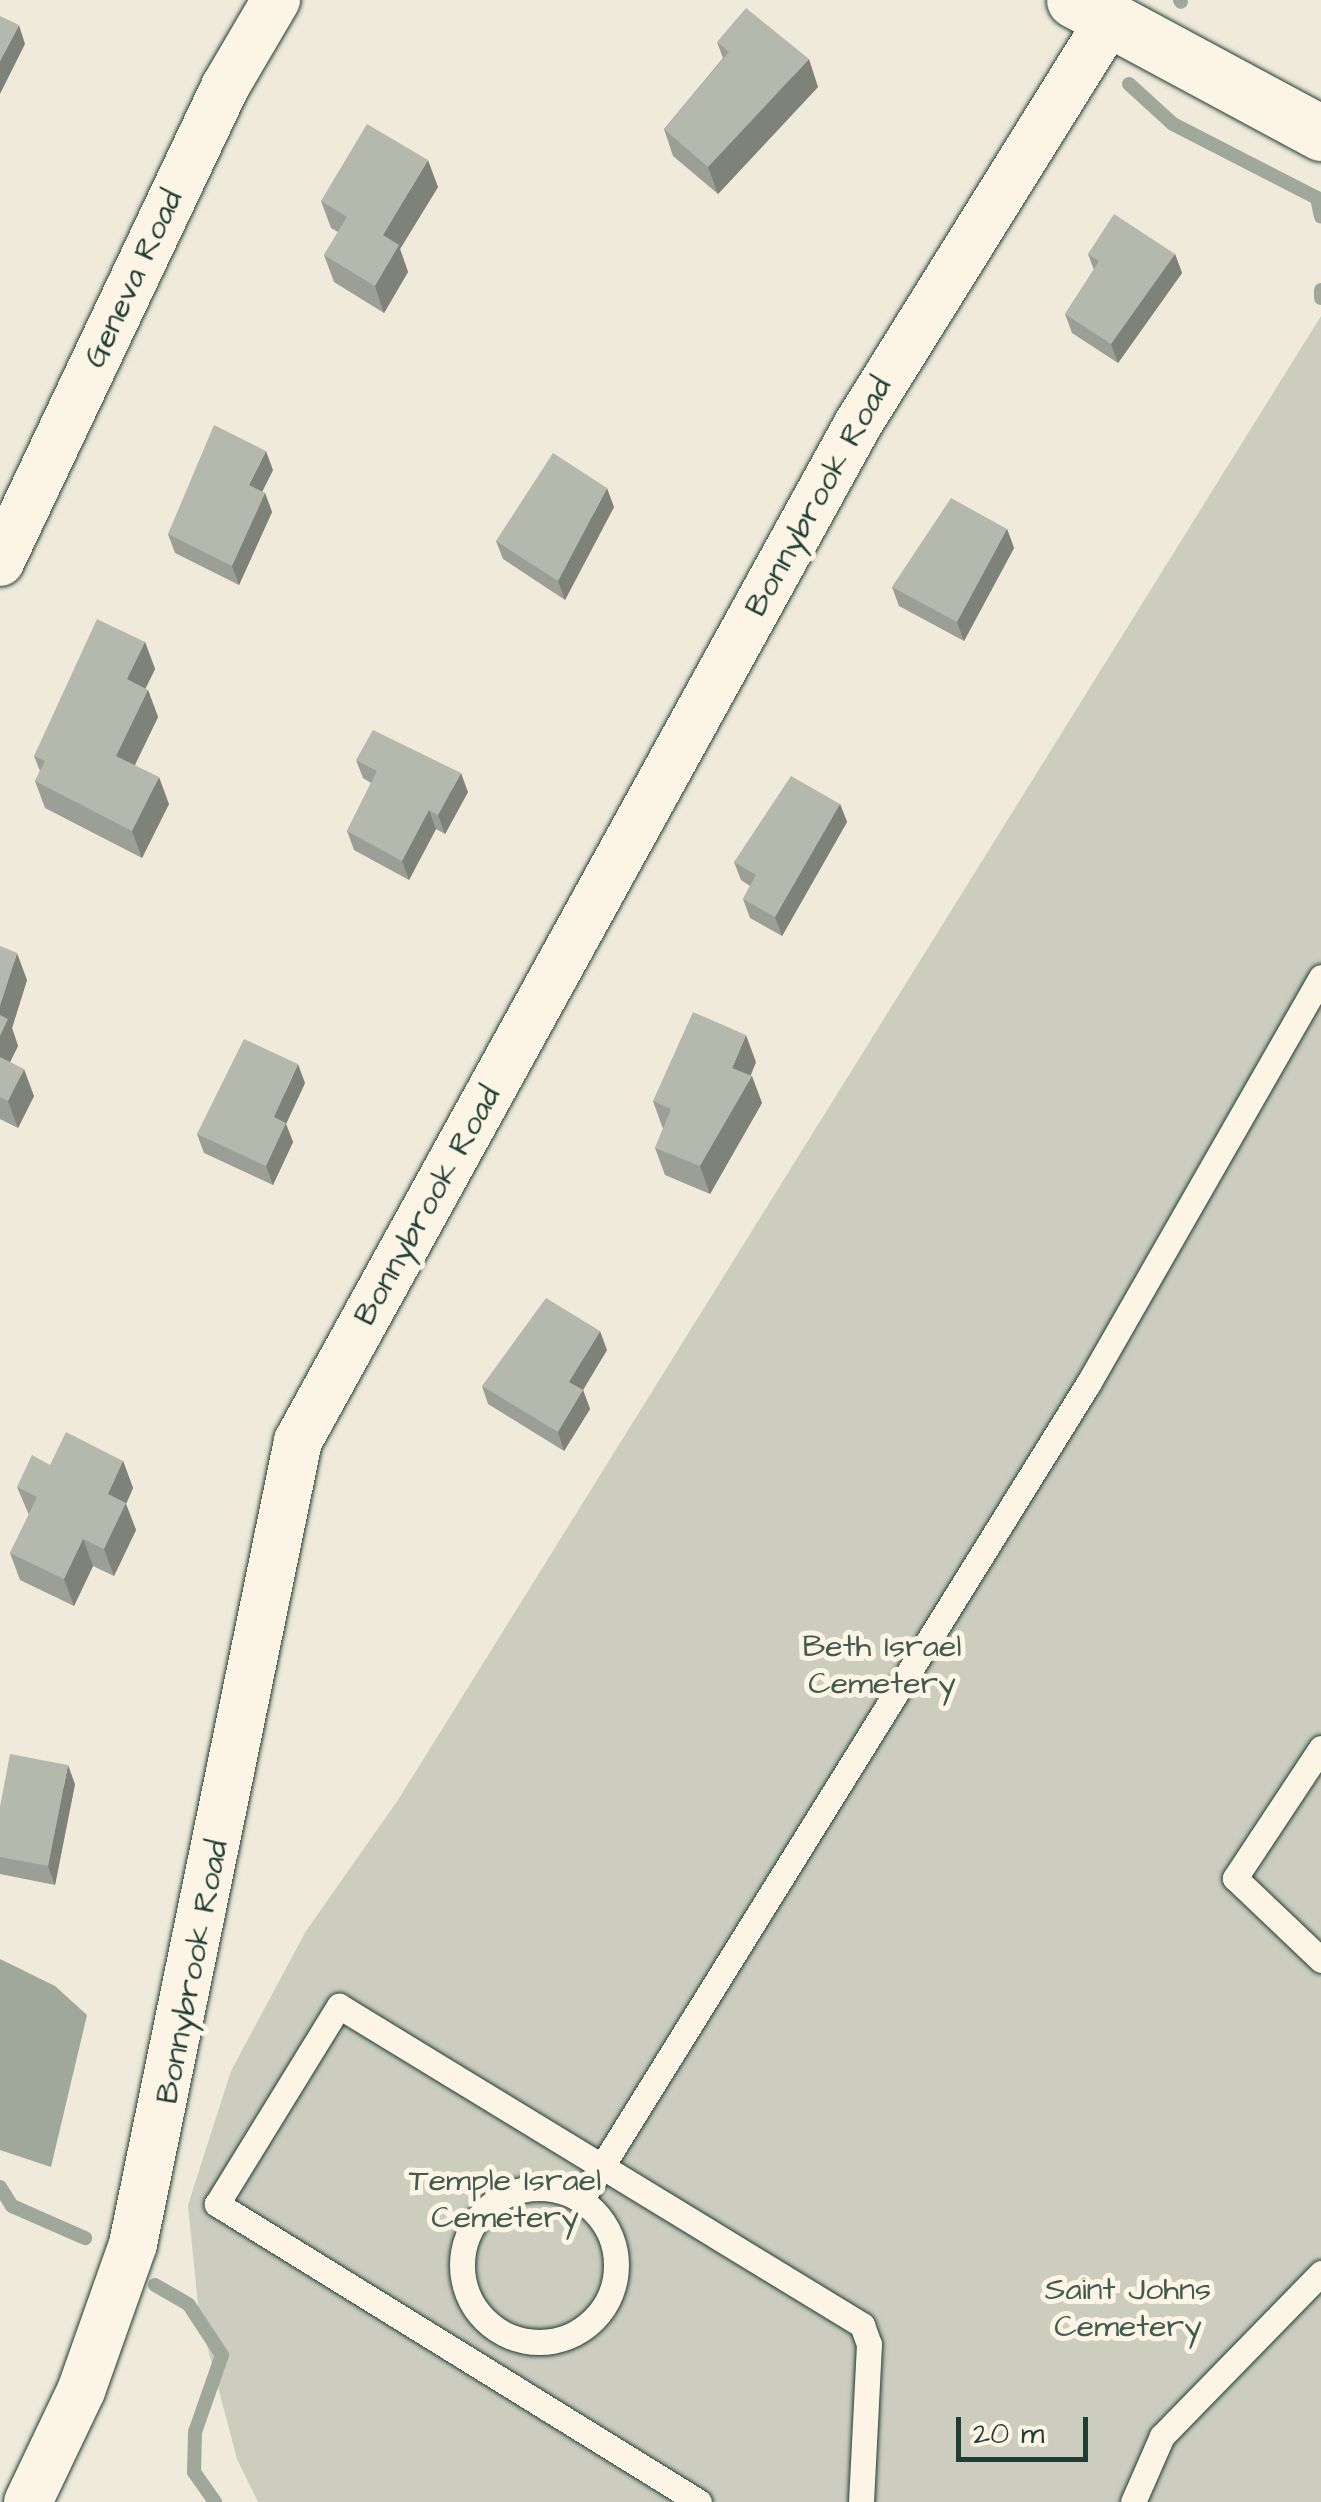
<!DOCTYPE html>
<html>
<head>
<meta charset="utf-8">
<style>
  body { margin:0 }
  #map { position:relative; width:1321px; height:2502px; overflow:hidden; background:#efeada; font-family:"Architects Daughter",sans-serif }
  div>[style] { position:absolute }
  .green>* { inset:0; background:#cccdbf }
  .water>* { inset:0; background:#9fa89a }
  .stream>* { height:14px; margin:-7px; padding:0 7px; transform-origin:7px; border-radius:7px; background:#9fa89a }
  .roads { filter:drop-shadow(0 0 2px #1f3d34) drop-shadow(0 0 2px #1f3d34) }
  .lane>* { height:25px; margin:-12.5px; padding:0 12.5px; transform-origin:12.5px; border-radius:12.5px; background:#fcf5e5 }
  .lane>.ring { margin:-12.5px; padding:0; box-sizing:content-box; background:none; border:25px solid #fcf5e5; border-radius:50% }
  .street>* { height:48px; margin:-24px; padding:0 24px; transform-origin:24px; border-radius:24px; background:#fcf5e5 }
  .secondary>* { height:55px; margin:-27.5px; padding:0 27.5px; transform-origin:27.5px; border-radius:27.5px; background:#fcf5e5 }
  .wall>* { inset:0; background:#9c9f95 }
  .shaded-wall>* { inset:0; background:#7f8279 }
  .building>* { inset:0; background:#b5b9ad }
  span { translate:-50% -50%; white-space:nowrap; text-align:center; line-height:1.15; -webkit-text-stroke:10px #fcf5e5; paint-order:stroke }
  .street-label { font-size:32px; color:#1f3d34 }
  .park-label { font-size:32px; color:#425a50 }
  .scale { position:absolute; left:956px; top:2417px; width:132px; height:45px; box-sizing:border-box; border:5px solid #1f3d34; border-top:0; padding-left:12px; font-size:30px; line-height:35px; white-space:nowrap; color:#1f3d34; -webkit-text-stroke:8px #fcf5e5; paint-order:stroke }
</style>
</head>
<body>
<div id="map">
  <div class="green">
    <i style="clip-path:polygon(1321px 316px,1321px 2502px,258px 2502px,237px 2459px,199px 2315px,188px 2205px,231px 2071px,306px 1931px,398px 1800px)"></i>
  </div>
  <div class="water">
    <i style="clip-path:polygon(0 1959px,55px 1986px,87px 2015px,51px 2167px,0 2150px)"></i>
  </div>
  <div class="stream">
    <i style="left:1180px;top:0;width:2px;rotate:63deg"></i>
    <i style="left:1129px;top:84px;width:59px;rotate:42.3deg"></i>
    <i style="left:1173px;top:124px;width:162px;rotate:27.2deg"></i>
    <i style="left:1317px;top:198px;width:19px;rotate:78deg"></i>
    <i style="left:1321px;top:290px;width:8px;rotate:90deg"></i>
    <i style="left:0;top:2187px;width:22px;rotate:58deg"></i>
    <i style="left:12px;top:2206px;width:80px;rotate:23.7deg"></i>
    <i style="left:155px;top:2285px;width:39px;rotate:30deg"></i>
    <i style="left:189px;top:2305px;width:60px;rotate:56.6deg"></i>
    <i style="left:222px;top:2355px;width:82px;rotate:109.3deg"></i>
    <i style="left:195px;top:2432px;width:40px;rotate:91.4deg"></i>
    <i style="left:194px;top:2472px;width:37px;rotate:55deg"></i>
  </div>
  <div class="roads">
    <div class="lane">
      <i style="left:1321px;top:1748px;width:156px;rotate:123.5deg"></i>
      <i style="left:1235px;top:1878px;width:119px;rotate:43.6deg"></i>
      <i class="ring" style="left:462px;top:2188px;width:129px;height:129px"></i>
      <i style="left:581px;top:2200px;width:961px;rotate:-58.15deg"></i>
      <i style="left:1088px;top:1384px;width:469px;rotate:-60.2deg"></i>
      <i style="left:699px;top:2502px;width:567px;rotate:-148.27deg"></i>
      <i style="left:217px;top:2204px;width:233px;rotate:-58.4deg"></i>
      <i style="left:339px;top:2006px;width:613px;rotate:31.38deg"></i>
      <i style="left:862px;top:2325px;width:20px;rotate:70deg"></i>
      <i style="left:869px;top:2344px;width:158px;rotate:92.9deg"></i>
      <i style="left:1133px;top:2502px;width:72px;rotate:-66.3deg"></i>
      <i style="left:1162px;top:2436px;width:228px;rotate:-45.7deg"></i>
    </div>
    <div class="street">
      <i style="left:0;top:562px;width:526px;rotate:-64.65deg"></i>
      <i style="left:225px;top:87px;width:101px;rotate:-59.6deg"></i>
      <i style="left:28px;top:2502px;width:123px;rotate:-64.5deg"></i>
      <i style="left:81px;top:2391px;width:156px;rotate:-70.5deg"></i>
      <i style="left:133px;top:2244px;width:820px;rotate:-78.39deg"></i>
      <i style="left:298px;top:1441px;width:1161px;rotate:-61.16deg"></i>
      <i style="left:858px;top:424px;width:475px;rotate:-58.1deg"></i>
    </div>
    <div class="secondary">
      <i style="left:1074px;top:0;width:281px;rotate:28.3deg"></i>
    </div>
  </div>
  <div class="wall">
    <i style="clip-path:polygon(717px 42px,818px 87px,718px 194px,673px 156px,664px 129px,723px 58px)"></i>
    <i style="clip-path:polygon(438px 187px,400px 249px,408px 272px,384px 313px,334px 282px,324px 255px,338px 232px,331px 228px,321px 201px)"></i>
    <i style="clip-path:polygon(1088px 254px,1175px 254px,1182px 273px,1118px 363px,1072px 333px,1065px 314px,1094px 270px)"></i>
    <i style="clip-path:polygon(273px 470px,262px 492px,265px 493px,272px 512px,239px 585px,175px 553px,168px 534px)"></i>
    <i style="clip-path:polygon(614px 507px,565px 600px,503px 559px,496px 541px)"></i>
    <i style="clip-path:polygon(1007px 529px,1014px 548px,964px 641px,899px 606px,892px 587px)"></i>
    <i style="clip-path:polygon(145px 642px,155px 669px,145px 689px,148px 690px,158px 717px,135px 765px,169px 804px,142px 858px,45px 808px,35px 781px,40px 771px,34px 756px)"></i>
    <i style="clip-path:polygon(356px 760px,468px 792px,445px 834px,436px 829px,409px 880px,354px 850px,347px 831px,371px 783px,363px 778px)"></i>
    <i style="clip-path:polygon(840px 804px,847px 822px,782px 936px,750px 918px,743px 899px,750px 886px,741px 880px,734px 862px)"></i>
    <i style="clip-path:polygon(0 946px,27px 980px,12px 1028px,18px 1046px,10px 1062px,34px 1096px,18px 1128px,0 1119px)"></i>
    <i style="clip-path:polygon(756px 1062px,751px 1075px,762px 1103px,710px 1194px,665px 1175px,655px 1148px,663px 1129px,653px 1101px)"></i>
    <i style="clip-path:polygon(305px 1083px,286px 1124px,293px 1142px,273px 1185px,204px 1153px,197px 1134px)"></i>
    <i style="clip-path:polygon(607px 1350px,583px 1390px,590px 1409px,564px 1451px,488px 1404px,482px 1386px)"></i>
    <i style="clip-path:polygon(123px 1461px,133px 1488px,126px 1504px,136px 1530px,114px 1576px,93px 1566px,74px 1606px,20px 1580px,10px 1553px,29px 1515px,17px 1487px,50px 1465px)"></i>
    <i style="clip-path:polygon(75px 1784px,55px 1885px,0 1874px,0 1807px)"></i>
  </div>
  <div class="shaded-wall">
    <i style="clip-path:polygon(19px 25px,25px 44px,0 94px,0 61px)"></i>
    <i style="clip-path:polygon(809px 59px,818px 87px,718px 194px,708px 167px)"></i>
    <i style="clip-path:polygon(428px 160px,438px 187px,400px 249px,408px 272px,384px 313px,375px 286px,383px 235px)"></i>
    <i style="clip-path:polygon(1175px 254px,1182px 273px,1118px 363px,1111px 344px)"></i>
    <i style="clip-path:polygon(266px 451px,273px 470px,256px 504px,249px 485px)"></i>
    <i style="clip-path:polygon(607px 488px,614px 507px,565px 600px,558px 581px)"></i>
    <i style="clip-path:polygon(265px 493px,272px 512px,239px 585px,232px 566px)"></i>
    <i style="clip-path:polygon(1007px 529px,1014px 548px,964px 641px,957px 622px)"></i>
    <i style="clip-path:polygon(145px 642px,155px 669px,137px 706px,127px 679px)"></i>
    <i style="clip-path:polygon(148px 690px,158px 717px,126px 783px,116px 756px)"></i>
    <i style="clip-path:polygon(461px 773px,468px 792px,445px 834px,438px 815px)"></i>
    <i style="clip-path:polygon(159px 777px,169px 804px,142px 858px,132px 831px)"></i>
    <i style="clip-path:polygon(840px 804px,847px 822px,782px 936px,775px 917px)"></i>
    <i style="clip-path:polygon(429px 810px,436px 829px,409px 880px,402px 861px)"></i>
    <i style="clip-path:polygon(17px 953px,27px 980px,12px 1028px,18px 1046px,1px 1080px,0 1076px,0 1006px)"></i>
    <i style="clip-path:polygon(746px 1035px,756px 1062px,746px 1086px,752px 1076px,762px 1103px,710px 1194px,700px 1166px,732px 1068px)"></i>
    <i style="clip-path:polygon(298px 1064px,305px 1083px,286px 1124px,293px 1142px,273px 1185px,266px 1166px,274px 1117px)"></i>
    <i style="clip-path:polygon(24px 1069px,34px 1096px,18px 1128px,8px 1101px)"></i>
    <i style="clip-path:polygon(600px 1331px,607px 1350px,583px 1390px,590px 1409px,564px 1451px,558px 1432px,569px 1382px)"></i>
    <i style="clip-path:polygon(123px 1461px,133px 1488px,126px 1504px,136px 1530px,114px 1576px,104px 1549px,108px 1494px)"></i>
    <i style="clip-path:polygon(83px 1539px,93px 1566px,74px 1606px,64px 1579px)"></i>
    <i style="clip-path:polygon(68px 1765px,75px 1784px,55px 1885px,48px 1866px)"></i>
  </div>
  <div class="building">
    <i style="clip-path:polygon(746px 8px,809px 59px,708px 167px,664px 129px,729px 52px,717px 42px)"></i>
    <i style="clip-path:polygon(0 16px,19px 25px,0 61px)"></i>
    <i style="clip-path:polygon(367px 124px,428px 160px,383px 235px,399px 245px,375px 286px,324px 255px,347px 217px,321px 201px)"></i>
    <i style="clip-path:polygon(1114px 214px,1175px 254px,1111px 344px,1065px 314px,1099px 261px,1088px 254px)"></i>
    <i style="clip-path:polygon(214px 425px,266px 451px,249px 485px,265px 493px,232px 566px,168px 534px)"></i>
    <i style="clip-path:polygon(553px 453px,607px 488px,558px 581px,496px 541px)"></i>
    <i style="clip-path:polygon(951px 498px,1007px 529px,957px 622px,892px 587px)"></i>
    <i style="clip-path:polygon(97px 619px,145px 642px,127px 679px,148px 690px,116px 756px,159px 777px,132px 831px,35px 781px,45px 761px,34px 756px)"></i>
    <i style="clip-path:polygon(373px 730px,461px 773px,438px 815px,429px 810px,402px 861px,347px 831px,377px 771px,356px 760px)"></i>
    <i style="clip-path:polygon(791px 776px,840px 804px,775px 917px,743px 899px,756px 875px,734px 862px)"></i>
    <i style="clip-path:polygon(0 946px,17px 953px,0 1006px)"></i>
    <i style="clip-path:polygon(693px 1012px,746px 1035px,732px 1068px,752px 1076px,700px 1166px,655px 1148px,671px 1109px,653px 1101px)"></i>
    <i style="clip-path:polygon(0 1015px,8px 1019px,0 1036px)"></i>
    <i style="clip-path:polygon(244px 1039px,298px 1064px,274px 1117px,286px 1123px,266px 1166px,197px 1134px)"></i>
    <i style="clip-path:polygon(0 1057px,24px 1069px,8px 1101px,0 1097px)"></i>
    <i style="clip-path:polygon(546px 1298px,600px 1331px,569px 1382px,583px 1390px,558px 1432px,482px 1386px)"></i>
    <i style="clip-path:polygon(66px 1432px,123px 1461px,108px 1494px,126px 1503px,104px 1549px,83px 1539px,64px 1579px,10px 1553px,37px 1497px,17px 1487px,32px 1455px,50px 1465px)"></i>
    <i style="clip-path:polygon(10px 1754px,68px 1765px,48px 1866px,0 1857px,0 1807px)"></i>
  </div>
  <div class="street-label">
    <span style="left:134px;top:279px;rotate:-65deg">Geneva Road</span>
    <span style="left:819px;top:497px;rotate:-61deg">Bonnybrook Road</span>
    <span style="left:428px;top:1206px;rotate:-61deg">Bonnybrook Road</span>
    <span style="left:193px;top:1972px;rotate:-79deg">Bonnybrook Road</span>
  </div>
  <div class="park-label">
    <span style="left:882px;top:1666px">Beth Israel<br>Cemetery</span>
    <span style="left:505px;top:2200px">Temple Israel<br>Cemetery</span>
    <span style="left:1128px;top:2309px">Saint Johns<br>Cemetery</span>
  </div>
  <div class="scale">20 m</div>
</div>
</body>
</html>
